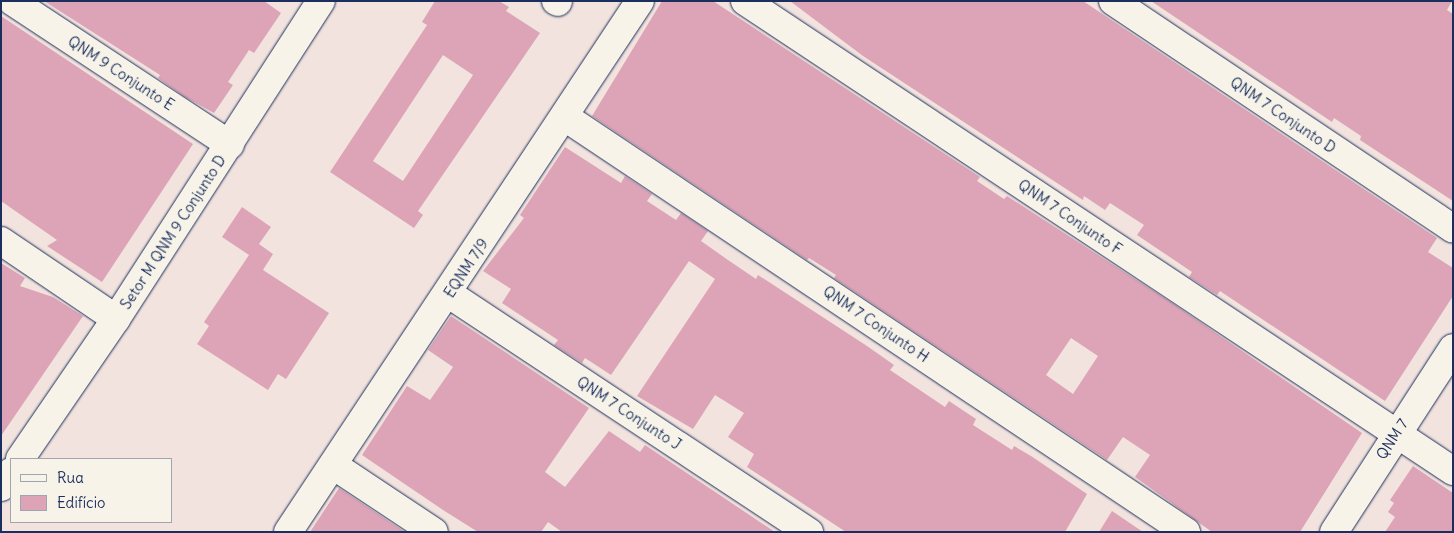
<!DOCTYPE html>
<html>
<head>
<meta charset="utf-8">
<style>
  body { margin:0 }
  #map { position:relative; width:1454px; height:533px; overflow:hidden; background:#f2e3de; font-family:Delius,sans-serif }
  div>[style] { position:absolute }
  .building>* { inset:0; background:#dca4b6 }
  .roads { filter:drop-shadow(0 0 1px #1b2f5e) drop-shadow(0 0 1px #1b2f5e) }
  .minor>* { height:28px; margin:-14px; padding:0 14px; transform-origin:14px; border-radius:14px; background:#f7f3e8 }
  span { translate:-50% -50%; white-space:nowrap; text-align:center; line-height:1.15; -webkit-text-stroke:5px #f7f3e8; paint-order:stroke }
  .street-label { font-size:15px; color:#1b2f5e }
  .frame { position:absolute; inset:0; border:2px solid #1b2f5e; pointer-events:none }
  .legend { position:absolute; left:10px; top:458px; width:162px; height:65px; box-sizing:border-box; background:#f7f3e8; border:1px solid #9fa5b1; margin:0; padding:6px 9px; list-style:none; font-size:15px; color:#1b2f5e }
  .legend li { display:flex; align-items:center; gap:10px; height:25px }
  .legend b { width:25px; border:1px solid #9fa5b1 }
</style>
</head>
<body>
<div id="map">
  <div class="building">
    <i style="clip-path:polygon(44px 1px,264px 1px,281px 13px,254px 53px,249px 50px,228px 82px,233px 85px,214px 113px,185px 97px,158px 78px,160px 75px)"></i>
    <i style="clip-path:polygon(evenodd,435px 1px,499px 1px,509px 7px,506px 11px,540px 33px,418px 211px,423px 215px,414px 228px,330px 172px,427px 25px,422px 22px,435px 1px,443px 55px,473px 75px,403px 181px,373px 161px,443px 55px)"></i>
    <i style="clip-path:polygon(evenodd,662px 1px,713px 1px,980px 177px,977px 181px,1004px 199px,1007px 196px,1172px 303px,1362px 433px,1300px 532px,1212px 532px,1135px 477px,1150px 455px,1123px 437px,1107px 460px,834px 278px,836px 275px,809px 258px,807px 260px,592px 116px,662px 1px,1071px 338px,1098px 356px,1073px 394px,1046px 375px,1071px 338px)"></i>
    <i style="clip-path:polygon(790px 1px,1083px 1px,1437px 238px,1428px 252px,1453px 268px,1453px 296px,1385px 401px,1220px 291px,1217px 295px,1189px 277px,1192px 272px,1137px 235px,1144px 225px,1110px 203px,1105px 210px,1084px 196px,1083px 200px,863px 56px)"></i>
    <i style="clip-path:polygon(1151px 1px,1452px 1px,1447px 10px,1453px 14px,1453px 201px,1360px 140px,1361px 136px,1334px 118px,1332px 122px)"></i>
    <i style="clip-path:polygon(1px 16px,193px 144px,102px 282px,47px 246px,57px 240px,1px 201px)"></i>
    <i style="clip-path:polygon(565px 147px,621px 183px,625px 176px,652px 194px,647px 201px,676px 220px,681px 213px,708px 231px,701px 241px,728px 260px,756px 279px,758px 275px,867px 346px,894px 365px,890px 370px,945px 407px,949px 401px,976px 419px,973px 425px,1012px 450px,1014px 446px,1031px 456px,1087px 494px,1065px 532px,846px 532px,747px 467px,754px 454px,728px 437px,744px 413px,715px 395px,693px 429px,637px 396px,715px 279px,689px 261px,611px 375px,585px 358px,582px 363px,554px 345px,558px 340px,502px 303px,511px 289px,483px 271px,524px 218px,520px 215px)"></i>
    <i style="clip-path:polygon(242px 207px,271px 227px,259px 244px,273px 254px,263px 270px,329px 313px,286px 379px,278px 374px,268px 390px,197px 344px,209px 326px,204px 322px,249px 255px,222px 237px)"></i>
    <i style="clip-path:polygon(1px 263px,25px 278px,20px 286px,53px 297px,83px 316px,1px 436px)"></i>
    <i style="clip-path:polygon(451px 316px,589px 408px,545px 472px,565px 487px,609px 431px,640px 452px,645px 445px,775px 532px,562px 532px,548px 522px,541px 532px,478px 532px,443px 510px,362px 455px,407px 386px,430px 400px,453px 367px,428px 350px)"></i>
    <i style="clip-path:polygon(1413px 466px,1453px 493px,1453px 532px,1385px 532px,1395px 517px,1388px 512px,1394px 503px,1390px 500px)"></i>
    <i style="clip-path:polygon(339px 488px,405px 532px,310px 532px)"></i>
    <i style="clip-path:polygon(1112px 511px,1143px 532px,1099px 532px)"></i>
  </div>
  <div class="roads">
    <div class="minor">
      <i style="left:12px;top:1px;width:261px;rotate:33.4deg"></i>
      <i style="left:556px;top:1px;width:2px;rotate:27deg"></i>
      <i style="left:745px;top:1px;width:850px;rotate:33.58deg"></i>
      <i style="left:1113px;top:1px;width:409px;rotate:33.8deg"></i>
      <i style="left:565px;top:117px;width:747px;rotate:33.75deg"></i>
      <i style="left:1px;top:241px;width:139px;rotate:34.1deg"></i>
      <i style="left:449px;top:294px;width:432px;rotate:33.5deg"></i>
      <i style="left:20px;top:459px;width:170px;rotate:-55.6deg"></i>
      <i style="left:116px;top:319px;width:378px;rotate:-57.2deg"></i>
      <i style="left:333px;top:465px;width:121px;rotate:33.6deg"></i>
      <i style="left:1px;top:487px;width:18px;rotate:-56deg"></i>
      <i style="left:288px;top:532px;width:637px;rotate:-56.46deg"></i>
      <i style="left:1334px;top:532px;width:219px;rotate:-57.1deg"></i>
    </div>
  </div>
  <div class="street-label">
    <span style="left:121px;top:73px;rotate:33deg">QNM 9 Conjunto E</span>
    <span style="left:1283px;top:115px;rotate:34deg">QNM 7 Conjunto D</span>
    <span style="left:1070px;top:217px;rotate:34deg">QNM 7 Conjunto F</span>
    <span style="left:173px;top:232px;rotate:-57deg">Setor M QNM 9 Conjunto D</span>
    <span style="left:466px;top:268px;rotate:-57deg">EQNM 7/9</span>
    <span style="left:876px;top:324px;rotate:34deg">QNM 7 Conjunto H</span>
    <span style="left:629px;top:413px;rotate:33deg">QNM 7 Conjunto J</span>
    <span style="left:1392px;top:439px;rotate:-57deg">QNM 7</span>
  </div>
  <div class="frame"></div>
  <ul class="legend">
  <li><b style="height:6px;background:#f7f3e8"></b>Rua</li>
  <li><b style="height:14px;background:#dca4b6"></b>Edifício</li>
  </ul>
</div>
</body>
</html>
